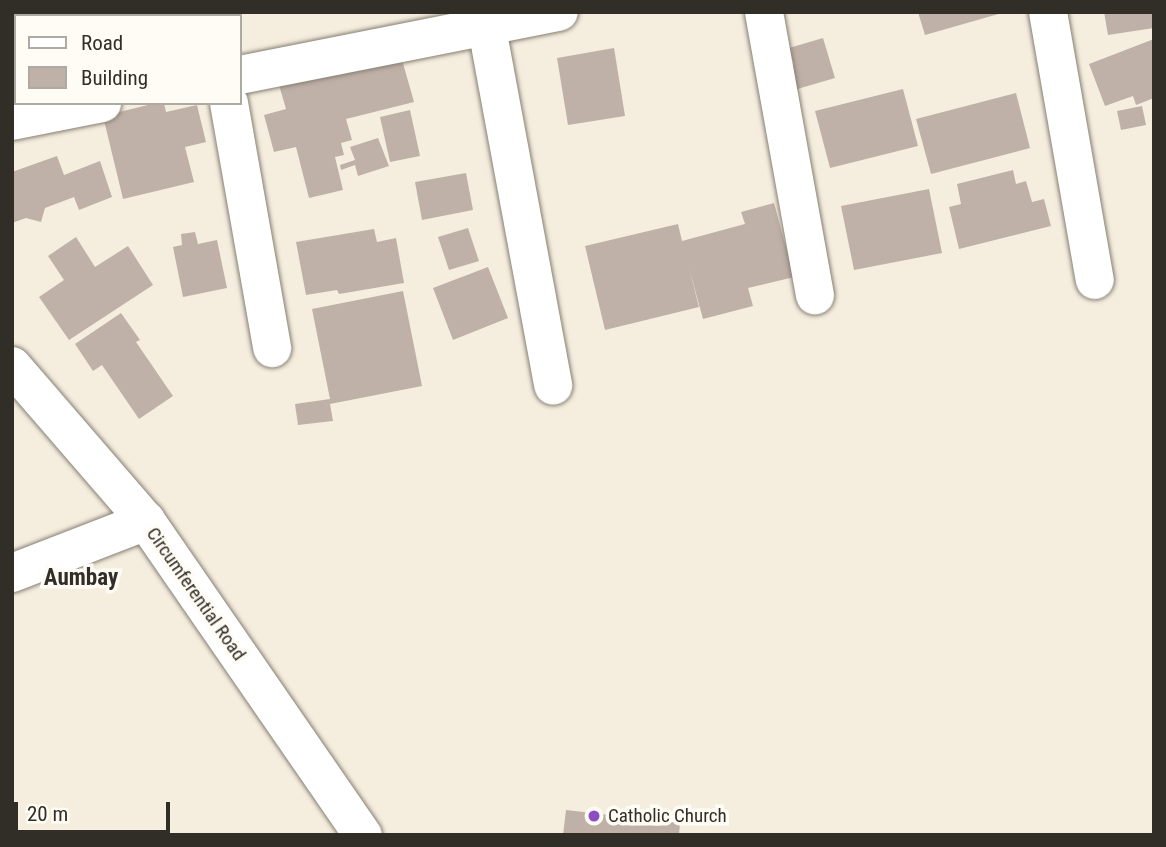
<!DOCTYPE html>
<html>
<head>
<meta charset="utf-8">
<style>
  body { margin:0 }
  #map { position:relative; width:1166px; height:847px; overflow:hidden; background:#f5eedf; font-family:"Roboto Condensed",sans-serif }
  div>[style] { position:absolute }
  .building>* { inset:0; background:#bfb1a7 }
  .roads { filter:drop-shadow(0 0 2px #867f72) drop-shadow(0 0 2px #867f72) }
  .minor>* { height:38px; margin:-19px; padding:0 19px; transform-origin:19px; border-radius:19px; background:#fff }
  .tertiary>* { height:38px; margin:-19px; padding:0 19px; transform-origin:19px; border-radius:19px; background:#fff }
  .secondary>* { height:38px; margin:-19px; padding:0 19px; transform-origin:19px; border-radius:19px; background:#fff }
  .dots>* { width:19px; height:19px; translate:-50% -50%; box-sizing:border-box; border:4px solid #fffcf6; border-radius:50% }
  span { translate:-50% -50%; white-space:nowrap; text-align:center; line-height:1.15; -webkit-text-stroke:7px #fffcf6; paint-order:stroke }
  .street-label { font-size:19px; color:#312e28 }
  .poi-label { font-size:19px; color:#312e28 }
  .left { translate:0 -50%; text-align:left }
  .quarter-label { font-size:23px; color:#312e28; font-weight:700 }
  .frame { position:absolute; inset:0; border:14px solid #312e28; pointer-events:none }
  .legend { position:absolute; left:14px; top:14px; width:228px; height:91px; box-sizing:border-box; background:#fffcf6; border:2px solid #adaaa4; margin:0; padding:9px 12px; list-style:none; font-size:21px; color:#312e28 }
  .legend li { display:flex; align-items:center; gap:14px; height:35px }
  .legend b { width:35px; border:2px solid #adaaa4 }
  .scale { position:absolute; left:14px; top:802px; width:156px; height:32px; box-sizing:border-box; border:4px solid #312e28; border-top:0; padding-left:9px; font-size:21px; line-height:24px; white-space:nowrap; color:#312e28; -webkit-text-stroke:5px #fffcf6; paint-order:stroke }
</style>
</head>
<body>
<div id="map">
  <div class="building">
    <i style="clip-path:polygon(12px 12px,71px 12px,71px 16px,16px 16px,15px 45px)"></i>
    <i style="clip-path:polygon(87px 12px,190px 12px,190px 16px,87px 16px)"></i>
    <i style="clip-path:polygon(918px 12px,1002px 12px,1002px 13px,925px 35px)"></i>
    <i style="clip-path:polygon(1104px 12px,1154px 12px,1154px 28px,1108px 35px)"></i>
    <i style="clip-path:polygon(823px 38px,835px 78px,794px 90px,787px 67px,794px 65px,789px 48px)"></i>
    <i style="clip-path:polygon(1154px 39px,1154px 98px,1136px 105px,1133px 96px,1105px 106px,1089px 64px)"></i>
    <i style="clip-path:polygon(614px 48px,625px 116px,568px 125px,557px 58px)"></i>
    <i style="clip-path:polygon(399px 49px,414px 102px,346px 119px,352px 140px,341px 143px,344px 155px,335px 157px,343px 190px,309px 198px,296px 147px,274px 152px,264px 115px,286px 109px,279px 85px)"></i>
    <i style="clip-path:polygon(903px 89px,918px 146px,830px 168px,815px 111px)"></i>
    <i style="clip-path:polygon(1016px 93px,1030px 148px,931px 174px,916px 119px)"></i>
    <i style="clip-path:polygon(156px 103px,164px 103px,166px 112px,197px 105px,206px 142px,185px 147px,194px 182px,123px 199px,103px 116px)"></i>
    <i style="clip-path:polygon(1142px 106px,1146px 125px,1121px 130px,1117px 111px)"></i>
    <i style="clip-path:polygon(410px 110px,420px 156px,390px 162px,380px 117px)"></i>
    <i style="clip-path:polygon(378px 138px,389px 166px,358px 176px,355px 165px,341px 170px,340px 165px,355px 160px,350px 147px)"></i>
    <i style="clip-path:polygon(57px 156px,64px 175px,100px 161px,112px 197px,79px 210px,74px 197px,45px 208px,41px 222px,26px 218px,12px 223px,12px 172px)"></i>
    <i style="clip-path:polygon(1013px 170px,1016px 184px,1026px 181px,1032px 202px,1044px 199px,1051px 226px,959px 249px,949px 207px,961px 204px,957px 184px)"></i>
    <i style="clip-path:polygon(466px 173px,473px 210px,422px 220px,415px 182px)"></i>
    <i style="clip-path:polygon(929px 189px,942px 253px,854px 270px,841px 206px)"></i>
    <i style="clip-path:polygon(774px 203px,794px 277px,748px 288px,753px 306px,703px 319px,689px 268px,699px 307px,605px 330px,585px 246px,678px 224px,682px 241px,745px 224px,741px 212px)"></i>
    <i style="clip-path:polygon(468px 228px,479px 261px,449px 270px,438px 237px)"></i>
    <i style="clip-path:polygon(374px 229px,377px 242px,396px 238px,404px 283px,339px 294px,337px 290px,306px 295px,296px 242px)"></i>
    <i style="clip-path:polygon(195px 232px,198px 244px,217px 240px,227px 288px,183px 297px,173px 247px,182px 245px,181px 234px)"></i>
    <i style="clip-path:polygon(76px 237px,95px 267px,128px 246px,153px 285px,69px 340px,39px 297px,64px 280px,48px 256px)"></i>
    <i style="clip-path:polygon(488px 267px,508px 318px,453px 340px,433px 288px)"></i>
    <i style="clip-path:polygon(403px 291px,422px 386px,330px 404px,333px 421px,298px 425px,295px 404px,330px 399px,312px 309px)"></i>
    <i style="clip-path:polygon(121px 313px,140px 340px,136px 342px,173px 396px,139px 419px,102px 365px,93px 371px,75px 344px)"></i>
    <i style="clip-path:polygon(566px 810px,680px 823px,679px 835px,563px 835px)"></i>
  </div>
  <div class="roads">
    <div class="minor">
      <i style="left:211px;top:12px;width:4px;rotate:90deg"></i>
      <i style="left:484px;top:12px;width:380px;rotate:79.5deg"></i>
      <i style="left:764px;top:12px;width:288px;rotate:79.8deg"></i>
      <i style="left:1048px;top:12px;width:272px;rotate:80.1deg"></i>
      <i style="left:240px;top:75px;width:325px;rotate:-11.2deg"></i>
      <i style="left:229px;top:103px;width:249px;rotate:80deg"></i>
      <i style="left:12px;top:121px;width:92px;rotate:-11.3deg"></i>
    </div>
    <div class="tertiary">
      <i style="left:12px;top:573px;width:144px;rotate:-21.2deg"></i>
    </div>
    <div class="secondary">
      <i style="left:12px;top:366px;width:205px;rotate:49.2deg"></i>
      <i style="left:146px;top:521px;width:382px;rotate:55.4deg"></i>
    </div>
  </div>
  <div class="dots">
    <i style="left:594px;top:816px;background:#8d4cc1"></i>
  </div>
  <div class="street-label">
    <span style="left:196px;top:594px;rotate:55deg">Circumferential Road</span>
  </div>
  <div class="poi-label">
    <span class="left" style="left:608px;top:816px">Catholic Church</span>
  </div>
  <div class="quarter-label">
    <span style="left:81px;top:578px">Aumbay</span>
  </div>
  <div class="frame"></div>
  <ul class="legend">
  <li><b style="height:9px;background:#fff"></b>Road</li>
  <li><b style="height:19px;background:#bfb1a7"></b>Building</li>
  </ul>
  <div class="scale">20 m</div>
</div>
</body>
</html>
